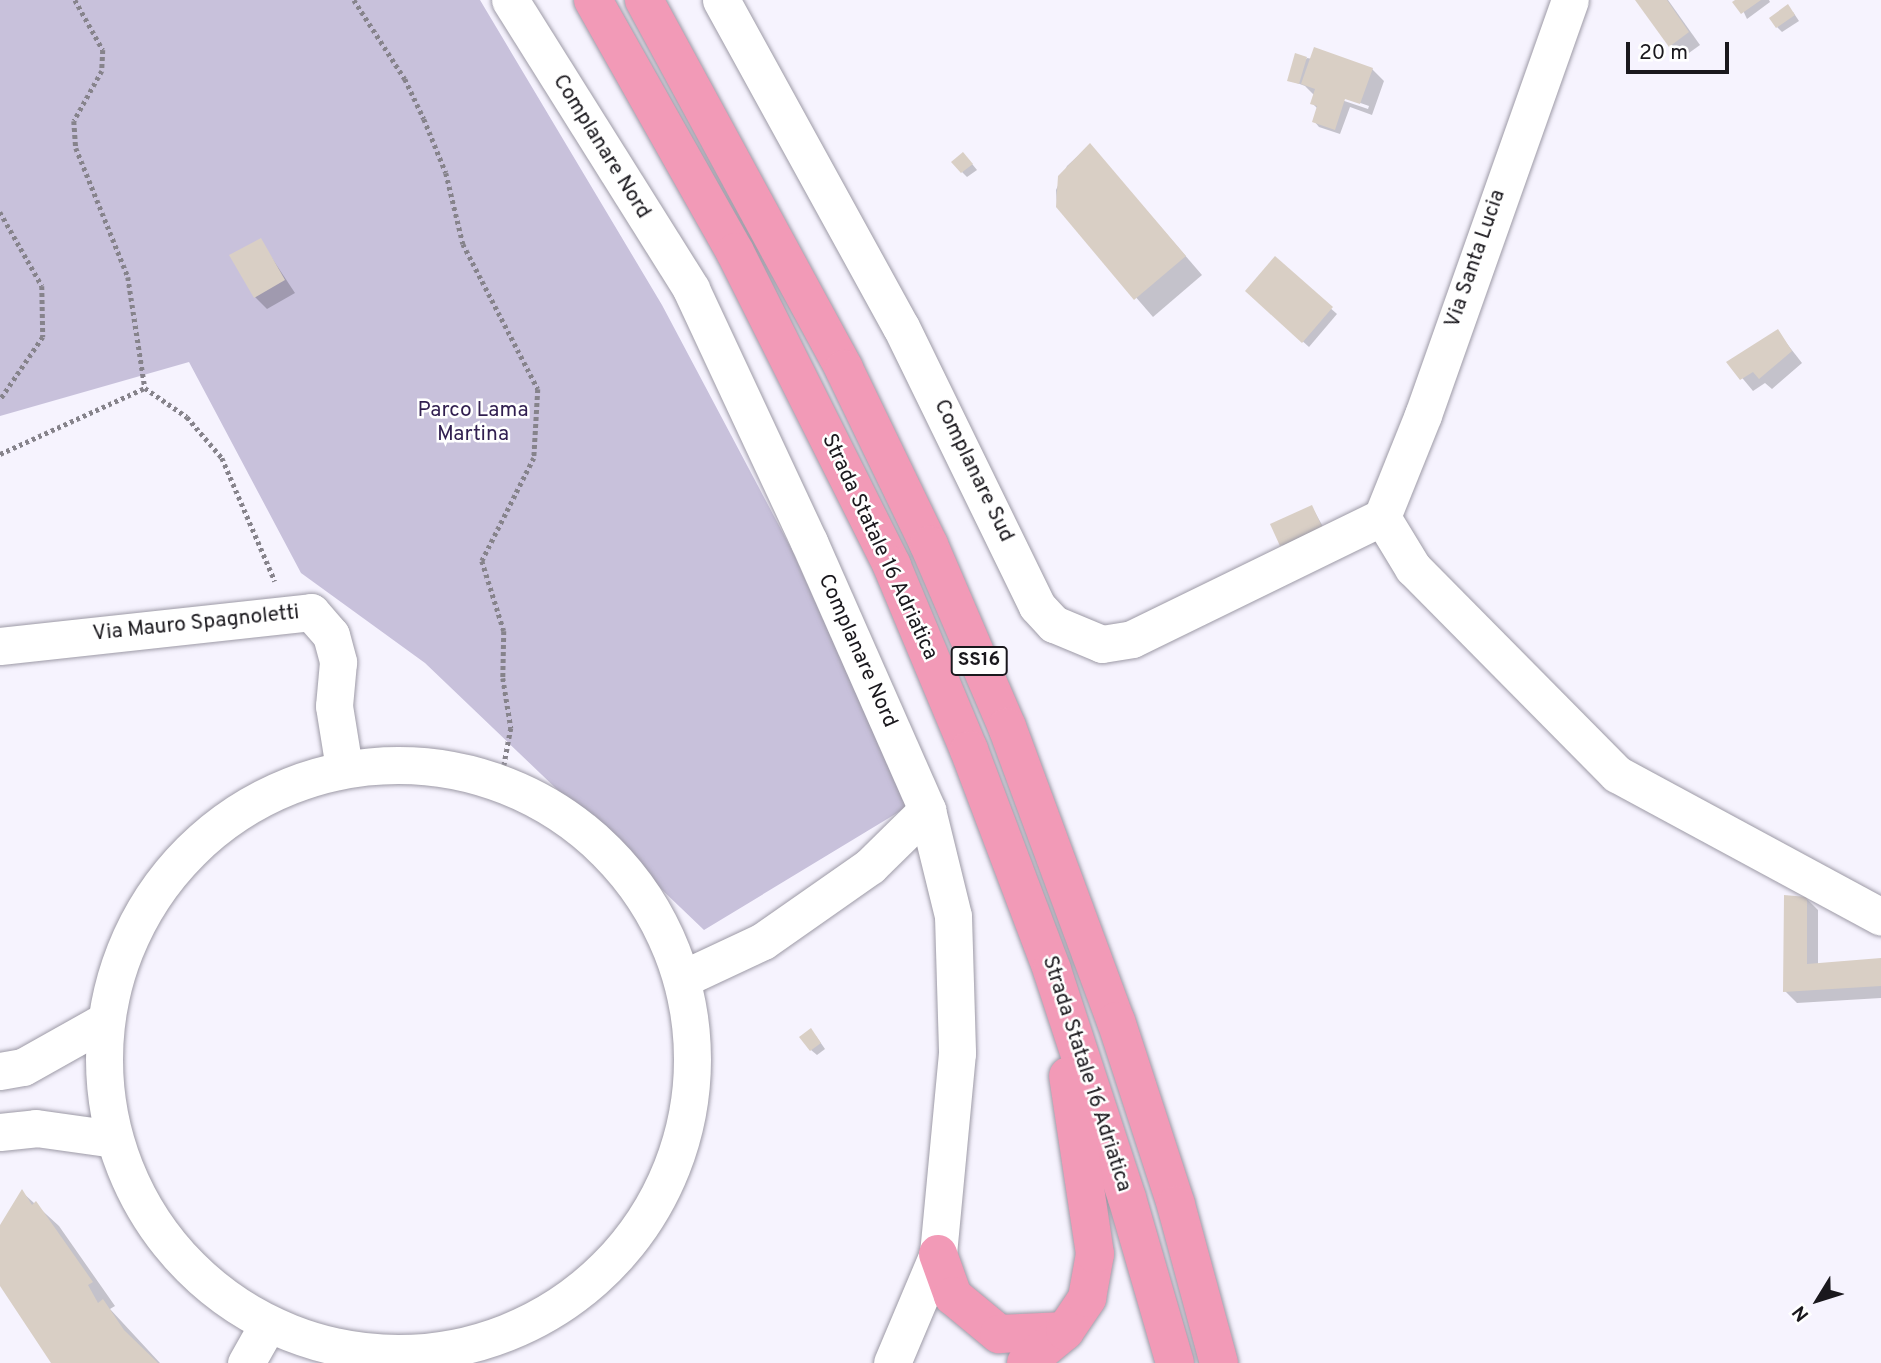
<!DOCTYPE html>
<html>
<head>
<meta charset="utf-8">
<style>
  body { margin:0 }
  #map { position:relative; width:1881px; height:1363px; overflow:hidden; background:#f6f3fe; font-family:Overpass,sans-serif }
  div>[style] { position:absolute }
  .green>* { inset:0; background:#c8c1db }
  .shadow>* { inset:0; background:#0003 }
  .building>* { inset:0; background:#d9cfc5 }
  .path>* { height:4.5px; margin-top:-2.25px; transform-origin:0; background:repeating-linear-gradient(90deg,#86838b 0 3.5px,transparent 0 7px) }
  .roads { filter:drop-shadow(0 0 2px #9d9aa6) drop-shadow(0 0 2px #9d9aa6) }
  .minor>* { height:37px; margin:-18.5px; padding:0 18.5px; transform-origin:18.5px; border-radius:18.5px; background:#fff }
  .minor>.ring { margin:-18.5px; padding:0; box-sizing:content-box; background:none; border:37px solid #fff; border-radius:50% }
  .trunk>* { height:38px; margin:-19px; padding:0 19px; transform-origin:19px; border-radius:19px; background:#f29ab7 }
  span { translate:-50% -50%; white-space:nowrap; text-align:center; line-height:1.15; -webkit-text-stroke:5px #fff; paint-order:stroke }
  .shield-label span { padding:2px 5px; background:#fff; border:2px solid; border-radius:5px; -webkit-text-stroke-width:0 }
  .shield-label { font-size:19px; color:#1a181d; font-weight:700 }
  .street-label { font-size:21px; color:#1a181d }
  .park-label { font-size:21px; color:#311f50 }
  .north { position:absolute; left:1783px; top:1265px; width:70px; height:70px; -webkit-text-stroke:5px #fff; paint-order:stroke; rotate:232deg; font-size:19px; font-weight:700; line-height:28px; text-align:center; color:#1a181d }
  .north::after { content:''; display:block; margin:auto; width:24px; height:32px; background:#1a181d; clip-path:polygon(50% 0,100% 100%,50% 72%,0 100%) }
  .scale { position:absolute; left:1626px; top:42px; width:103px; height:32px; box-sizing:border-box; border:4px solid #1a181d; border-top:0; padding-left:9px; font-size:21px; line-height:24px; white-space:nowrap; color:#1a181d; -webkit-text-stroke:5px #fff; paint-order:stroke }
</style>
</head>
<body>
<div id="map">
  <div class="green">
    <i style="clip-path:polygon(0 0,480px 0,662px 305px,792px 550px,907px 807px,704px 930px,425px 663px,301px 573px,189px 362px,0 416px)"></i>
  </div>
  <div class="shadow">
    <i style="clip-path:polygon(1637px 0,1668px 0,1700px 45px,1682px 58px)"></i>
    <i style="clip-path:polygon(1738px 0,1769px 0,1770px 2px,1747px 19px)"></i>
    <i style="clip-path:polygon(1793px 12px,1799px 21px,1782px 32px,1777px 27px)"></i>
    <i style="clip-path:polygon(evenodd,1307px 58px,1372px 69px,1384px 81px,1372px 115px,1350px 107px,1340px 134px,1319px 127px,1314px 121px,1318px 109px,1312px 103px,1315px 96px,1305px 86px,1289px 80px,1307px 58px,1315px 87px,1369px 106px,1368px 109px,1315px 91px,1315px 87px)"></i>
    <i style="clip-path:polygon(1090px 145px,1202px 275px,1153px 317px,1057px 206px,1056px 190px,1067px 166px)"></i>
    <i style="clip-path:polygon(968px 159px,977px 170px,967px 177px,962px 172px)"></i>
    <i style="clip-path:polygon(260px 240px,295px 293px,267px 309px,255px 297px)"></i>
    <i style="clip-path:polygon(1275px 259px,1337px 314px,1309px 347px,1252px 296px)"></i>
    <i style="clip-path:polygon(1777px 331px,1802px 363px,1772px 389px,1765px 383px,1753px 391px,1729px 362px)"></i>
    <i style="clip-path:polygon(1312px 507px,1326px 532px,1287px 550px,1282px 545px)"></i>
    <i style="clip-path:polygon(1806px 898px,1818px 910px,1818px 965px,1881px 959px,1881px 998px,1797px 1003px,1785px 991px)"></i>
    <i style="clip-path:polygon(816px 1036px,825px 1049px,817px 1055px,811px 1050px)"></i>
    <i style="clip-path:polygon(22px 1192px,59px 1226px,115px 1306px,110px 1309px,160px 1363px,54px 1363px,0 1280px,0 1228px)"></i>
  </div>
  <div class="building">
    <i style="clip-path:polygon(1635px 0,1667px 0,1689px 32px,1669px 47px)"></i>
    <i style="clip-path:polygon(1735px 0,1761px 0,1741px 14px,1732px 2px)"></i>
    <i style="clip-path:polygon(1788px 4px,1795px 15px,1776px 28px,1769px 18px)"></i>
    <i style="clip-path:polygon(1314px 47px,1373px 68px,1360px 104px,1345px 99px,1335px 130px,1312px 122px,1317px 106px,1310px 104px,1315px 89px,1301px 84px)"></i>
    <i style="clip-path:polygon(1295px 53px,1307px 57px,1299px 84px,1287px 81px)"></i>
    <i style="clip-path:polygon(1090px 143px,1186px 256px,1134px 300px,1056px 207px,1058px 176px)"></i>
    <i style="clip-path:polygon(963px 152px,973px 164px,961px 173px,951px 162px)"></i>
    <i style="clip-path:polygon(261px 238px,285px 280px,254px 298px,229px 255px)"></i>
    <i style="clip-path:polygon(1275px 256px,1333px 307px,1302px 343px,1245px 291px)"></i>
    <i style="clip-path:polygon(1778px 329px,1792px 351px,1759px 379px,1753px 372px,1740px 380px,1726px 362px)"></i>
    <i style="clip-path:polygon(1312px 505px,1322px 527px,1280px 546px,1270px 524px)"></i>
    <i style="clip-path:polygon(1784px 895px,1807px 897px,1807px 964px,1881px 958px,1881px 986px,1783px 992px)"></i>
    <i style="clip-path:polygon(811px 1028px,821px 1043px,810px 1051px,799px 1037px)"></i>
    <i style="clip-path:polygon(22px 1189px,32px 1205px,36px 1201px,93px 1282px,88px 1285px,98px 1303px,103px 1299px,124px 1330px,158px 1363px,51px 1363px,0 1286px,0 1225px)"></i>
  </div>
  <div class="path">
    <i style="left:75px;top:0;width:57px;rotate:60.8deg"></i>
    <i style="left:103px;top:50px;width:21px;rotate:93deg"></i>
    <i style="left:102px;top:71px;width:57px;rotate:119.2deg"></i>
    <i style="left:74px;top:121px;width:27px;rotate:86deg"></i>
    <i style="left:76px;top:148px;width:139px;rotate:68deg"></i>
    <i style="left:128px;top:277px;width:112px;rotate:81.3deg"></i>
    <i style="left:354px;top:0;width:94px;rotate:57.2deg"></i>
    <i style="left:405px;top:79px;width:44px;rotate:64.6deg"></i>
    <i style="left:424px;top:119px;width:58px;rotate:67.8deg"></i>
    <i style="left:446px;top:173px;width:73px;rotate:76.5deg"></i>
    <i style="left:463px;top:244px;width:163px;rotate:62.7deg"></i>
    <i style="left:538px;top:389px;width:69px;rotate:93.3deg"></i>
    <i style="left:534px;top:458px;width:115px;rotate:116.8deg"></i>
    <i style="left:482px;top:561px;width:73px;rotate:72.6deg"></i>
    <i style="left:504px;top:631px;width:47px;rotate:91.2deg"></i>
    <i style="left:503px;top:678px;width:51px;rotate:80.9deg"></i>
    <i style="left:511px;top:728px;width:55px;rotate:100.5deg"></i>
    <i style="left:0;top:212px;width:85px;rotate:60.4deg"></i>
    <i style="left:42px;top:286px;width:51px;rotate:88.9deg"></i>
    <i style="left:43px;top:337px;width:76px;rotate:124.3deg"></i>
    <i style="left:0;top:454px;width:159px;rotate:-24.5deg"></i>
    <i style="left:145px;top:388px;width:51px;rotate:34.6deg"></i>
    <i style="left:187px;top:417px;width:54px;rotate:49.5deg"></i>
    <i style="left:222px;top:458px;width:134px;rotate:66.7deg"></i>
  </div>
  <div class="roads">
    <div class="minor">
      <i style="left:510px;top:0;width:341px;rotate:57.9deg"></i>
      <i style="left:691px;top:289px;width:279px;rotate:65deg"></i>
      <i style="left:809px;top:542px;width:293px;rotate:66.2deg"></i>
      <i style="left:927px;top:810px;width:109px;rotate:76.2deg"></i>
      <i style="left:953px;top:916px;width:137px;rotate:88.3deg"></i>
      <i style="left:957px;top:1053px;width:202px;rotate:95.4deg"></i>
      <i style="left:938px;top:1254px;width:118px;rotate:112.9deg"></i>
      <i style="left:721px;top:0;width:373px;rotate:61.2deg"></i>
      <i style="left:901px;top:327px;width:310px;rotate:64deg"></i>
      <i style="left:1037px;top:606px;width:25px;rotate:47deg"></i>
      <i style="left:1054px;top:624px;width:52px;rotate:22.6deg"></i>
      <i style="left:1102px;top:644px;width:30px;rotate:-9deg"></i>
      <i style="left:1132px;top:639px;width:278px;rotate:-26deg"></i>
      <i style="left:1382px;top:517px;width:60px;rotate:58.7deg"></i>
      <i style="left:1413px;top:568px;width:290px;rotate:45.3deg"></i>
      <i style="left:1617px;top:774px;width:300px;rotate:28.4deg"></i>
      <i style="left:1382px;top:517px;width:110px;rotate:-68.1deg"></i>
      <i style="left:1423px;top:415px;width:440px;rotate:-70.5deg"></i>
      <i style="left:0;top:646px;width:313px;rotate:-6.2deg"></i>
      <i style="left:311px;top:612px;width:30px;rotate:49deg"></i>
      <i style="left:331px;top:635px;width:28px;rotate:75deg"></i>
      <i style="left:338px;top:662px;width:44px;rotate:95.2deg"></i>
      <i style="left:334px;top:706px;width:63px;rotate:80.8deg"></i>
      <i class="ring" style="left:104px;top:765px;width:551px;height:551px"></i>
      <i style="left:682px;top:979px;width:89px;rotate:-25.1deg"></i>
      <i style="left:763px;top:941px;width:131px;rotate:-35deg"></i>
      <i style="left:870px;top:866px;width:80px;rotate:-44.5deg"></i>
      <i style="left:0;top:1071px;width:23px;rotate:-10deg"></i>
      <i style="left:23px;top:1067px;width:94px;rotate:-29.3deg"></i>
      <i style="left:0;top:1132px;width:36px;rotate:-6deg"></i>
      <i style="left:36px;top:1128px;width:79px;rotate:8deg"></i>
      <i style="left:246px;top:1363px;width:45px;rotate:-60.6deg"></i>
    </div>
    <div class="trunk">
      <i style="left:593px;top:0;width:289px;rotate:60.6deg"></i>
      <i style="left:735px;top:252px;width:351px;rotate:63.4deg"></i>
      <i style="left:892px;top:566px;width:199px;rotate:67.3deg"></i>
      <i style="left:969px;top:750px;width:235px;rotate:69.3deg"></i>
      <i style="left:1052px;top:970px;width:240px;rotate:71.8deg"></i>
      <i style="left:1127px;top:1198px;width:172px;rotate:73.8deg"></i>
      <i style="left:644px;top:0;width:420px;rotate:61.5deg"></i>
      <i style="left:844px;top:369px;width:195px;rotate:64.2deg"></i>
      <i style="left:929px;top:545px;width:198px;rotate:66.8deg"></i>
      <i style="left:1007px;top:727px;width:314px;rotate:69.7deg"></i>
      <i style="left:1116px;top:1021px;width:194px;rotate:71.9deg"></i>
      <i style="left:1176px;top:1205px;width:164px;rotate:74.8deg"></i>
      <i style="left:938px;top:1254px;width:45px;rotate:70.3deg"></i>
      <i style="left:953px;top:1296px;width:60px;rotate:39.6deg"></i>
      <i style="left:999px;top:1334px;width:66px;rotate:-2.6deg"></i>
      <i style="left:1026px;top:1363px;width:50px;rotate:-39.4deg"></i>
      <i style="left:1065px;top:1331px;width:40px;rotate:-56deg"></i>
      <i style="left:1087px;top:1298px;width:45px;rotate:-79.7deg"></i>
      <i style="left:1095px;top:1254px;width:180px;rotate:-98.6deg"></i>
    </div>
  </div>
  <div class="shield-label">
    <span style="left:979px;top:661px">SS16</span>
  </div>
  <div class="street-label">
    <span style="left:601px;top:147px;rotate:58deg">Complanare Nord</span>
    <span style="left:1476px;top:259px;rotate:-71deg">Via Santa Lucia</span>
    <span style="left:973px;top:471px;rotate:64deg">Complanare Sud</span>
    <span style="left:879px;top:547px;rotate:65deg">Strada Statale 16 Adriatica</span>
    <span style="left:196px;top:624px;rotate:-6deg">Via Mauro Spagnoletti</span>
    <span style="left:857px;top:651px;rotate:66deg">Complanare Nord</span>
    <span style="left:1086px;top:1074px;rotate:72deg">Strada Statale 16 Adriatica</span>
  </div>
  <div class="park-label">
    <span style="left:473px;top:423px">Parco Lama<br>Martina</span>
  </div>
  <div class="north">N</div>
  <div class="scale">20 m</div>
</div>
</body>
</html>
